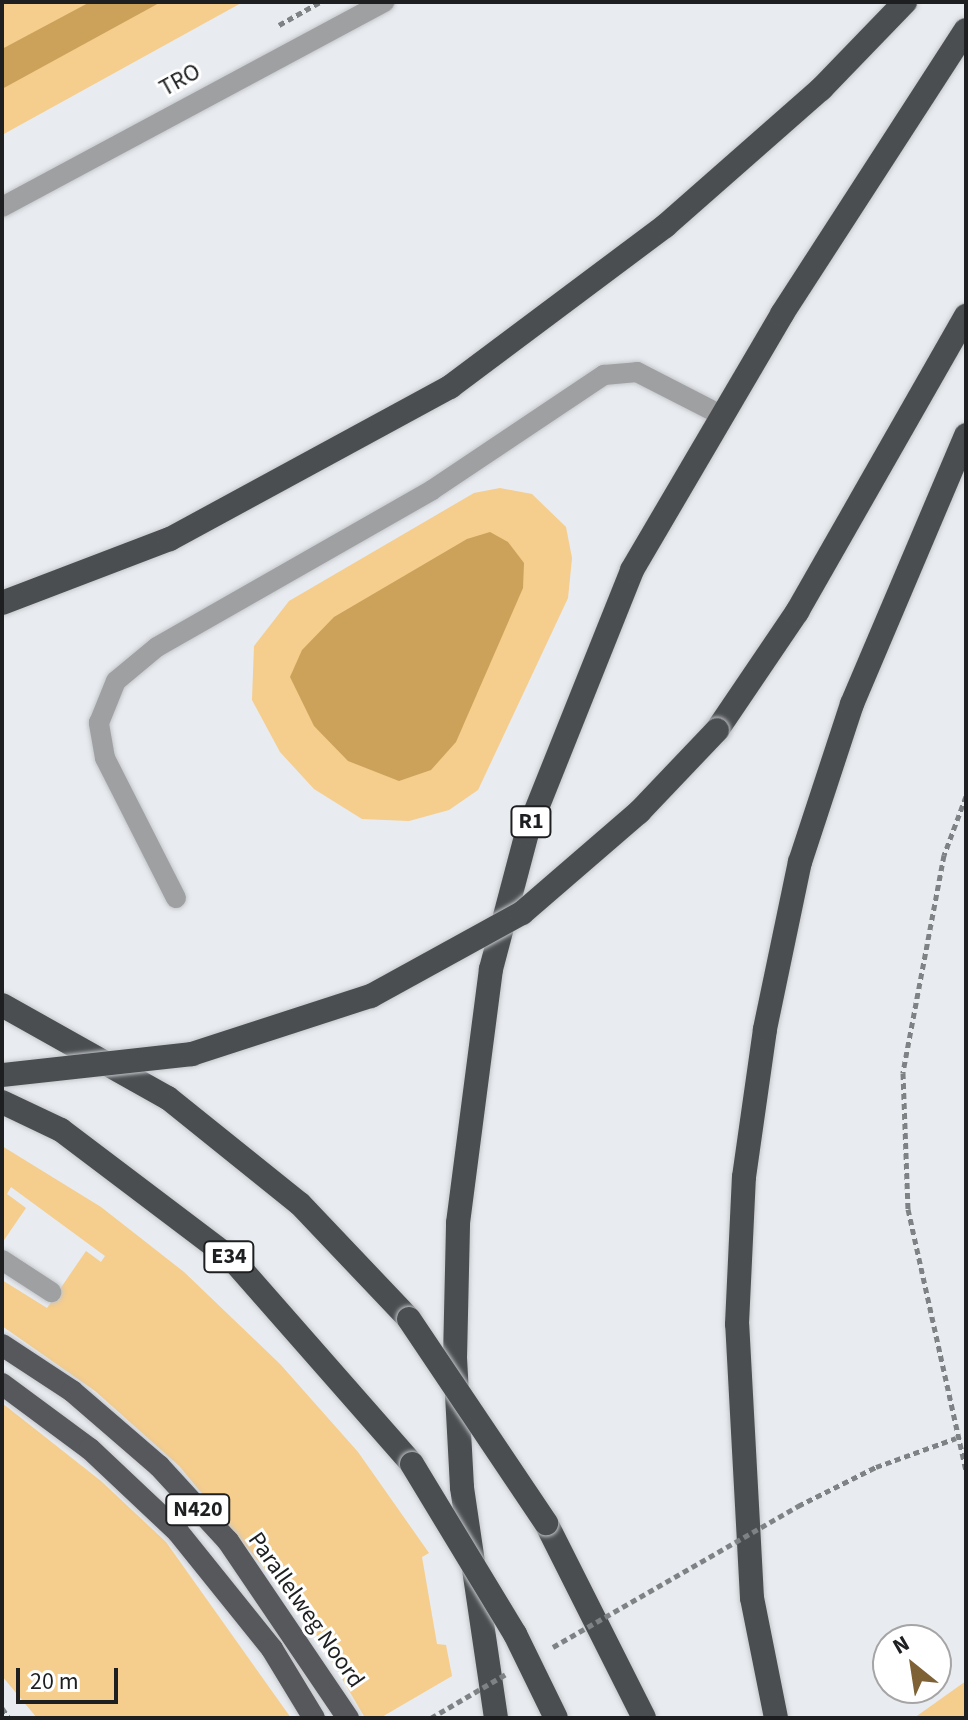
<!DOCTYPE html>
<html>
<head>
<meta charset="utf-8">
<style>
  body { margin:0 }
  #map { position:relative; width:968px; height:1720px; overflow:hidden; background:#e8ebef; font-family:"Source Sans 3",sans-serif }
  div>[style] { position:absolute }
  .green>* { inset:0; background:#f5cd8c }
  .water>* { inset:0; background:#cca159 }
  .path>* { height:5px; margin-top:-2.5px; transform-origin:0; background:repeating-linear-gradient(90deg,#7f8284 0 6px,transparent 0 10px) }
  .roads { filter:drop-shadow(0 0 2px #c3c6ca) drop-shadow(0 0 2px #c3c6ca) }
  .service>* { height:20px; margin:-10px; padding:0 10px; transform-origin:10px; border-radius:10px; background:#9fa0a2 }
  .trunk>* { height:22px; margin:-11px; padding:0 11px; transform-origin:11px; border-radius:11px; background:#56585c }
  .motorway>* { height:24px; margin:-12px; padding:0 12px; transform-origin:12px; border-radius:12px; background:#4b4e51 }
  .path-bridge>* { height:5px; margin-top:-2.5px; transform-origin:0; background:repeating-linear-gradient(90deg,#7f8284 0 6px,transparent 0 10px) }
  .bridges { filter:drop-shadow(0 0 2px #c3c6ca) drop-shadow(0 0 2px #c3c6ca) }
  .motorway-bridge>* { height:24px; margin:-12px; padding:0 12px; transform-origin:12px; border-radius:12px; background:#4b4e51 }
  span { translate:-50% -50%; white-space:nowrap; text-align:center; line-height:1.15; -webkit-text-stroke:6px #fff; paint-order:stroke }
  .shield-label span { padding:2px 6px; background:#fff; border:2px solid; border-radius:6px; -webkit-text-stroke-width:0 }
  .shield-label { font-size:22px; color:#1d1f20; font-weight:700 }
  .street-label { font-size:24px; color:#1d1f20 }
  .frame { position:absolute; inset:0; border:4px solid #1d1f20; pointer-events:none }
  .north { position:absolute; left:872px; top:1624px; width:80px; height:80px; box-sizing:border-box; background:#fff; border:2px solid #a5a5a6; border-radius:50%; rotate:330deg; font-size:22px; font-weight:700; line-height:32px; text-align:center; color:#1d1f20 }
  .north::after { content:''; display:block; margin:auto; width:28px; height:36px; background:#7e6235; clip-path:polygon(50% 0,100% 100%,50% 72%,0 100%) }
  .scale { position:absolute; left:16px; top:1668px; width:102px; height:36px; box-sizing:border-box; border:4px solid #1d1f20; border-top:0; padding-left:10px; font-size:24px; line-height:28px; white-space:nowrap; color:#1d1f20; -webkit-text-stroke:6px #fff; paint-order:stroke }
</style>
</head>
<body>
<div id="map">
  <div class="green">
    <i style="clip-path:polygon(2px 2px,243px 2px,2px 135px)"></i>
    <i style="clip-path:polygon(500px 488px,532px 494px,566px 527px,572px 558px,568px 598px,478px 790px,449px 810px,409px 821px,362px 819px,314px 789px,280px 752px,252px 700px,254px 646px,289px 601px,474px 493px)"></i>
    <i style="clip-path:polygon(2px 1146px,101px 1207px,184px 1272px,280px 1364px,358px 1452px,429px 1553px,422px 1557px,437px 1644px,446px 1645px,452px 1676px,380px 1718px,365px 1718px,309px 1622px,179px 1466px,95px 1391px,2px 1326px,2px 1280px,47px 1308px,86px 1251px,101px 1262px,105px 1256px,11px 1187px,7px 1194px,26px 1208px,2px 1243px)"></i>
    <i style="clip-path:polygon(2px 1403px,101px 1481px,166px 1542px,291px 1718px,37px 1718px,2px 1676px)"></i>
    <i style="clip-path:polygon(966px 1681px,966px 1718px,914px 1718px)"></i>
  </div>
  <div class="water">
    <i style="clip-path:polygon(90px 2px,161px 2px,2px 89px,2px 49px)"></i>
    <i style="clip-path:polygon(490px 532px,508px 542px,524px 563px,523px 588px,456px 742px,431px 770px,399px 781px,348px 761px,314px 726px,290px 677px,302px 650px,334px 617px,467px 539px)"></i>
  </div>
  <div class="path">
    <i style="left:279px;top:25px;width:47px;rotate:-29.3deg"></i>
    <i style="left:966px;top:796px;width:63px;rotate:110.4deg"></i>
    <i style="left:944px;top:855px;width:222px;rotate:100.7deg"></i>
    <i style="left:903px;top:1073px;width:136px;rotate:87.9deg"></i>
    <i style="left:908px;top:1209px;width:267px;rotate:77.5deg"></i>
    <i style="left:798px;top:1506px;width:87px;rotate:-26.6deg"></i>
    <i style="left:876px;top:1467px;width:85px;rotate:-19.9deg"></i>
    <i style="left:2px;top:1708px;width:12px;rotate:55deg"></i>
  </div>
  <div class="roads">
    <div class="service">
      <i style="left:2px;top:207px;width:434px;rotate:-28.2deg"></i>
      <i style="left:176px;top:898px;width:157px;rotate:-116.9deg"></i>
      <i style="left:105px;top:758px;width:36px;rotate:-100deg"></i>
      <i style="left:99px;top:723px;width:45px;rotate:-68deg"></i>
      <i style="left:116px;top:681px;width:53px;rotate:-39.7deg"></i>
      <i style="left:157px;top:647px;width:317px;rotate:-29.7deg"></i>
      <i style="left:432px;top:490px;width:207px;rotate:-33.8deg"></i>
      <i style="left:604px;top:375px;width:33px;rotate:-5deg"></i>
      <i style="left:637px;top:372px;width:94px;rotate:27.1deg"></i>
      <i style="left:2px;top:1260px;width:59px;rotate:33.1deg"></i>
    </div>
    <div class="trunk">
      <i style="left:2px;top:1345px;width:84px;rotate:33.3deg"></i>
      <i style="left:72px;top:1391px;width:115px;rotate:40.8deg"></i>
      <i style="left:159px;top:1466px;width:102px;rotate:47.4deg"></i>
      <i style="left:228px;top:1541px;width:214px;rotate:55.9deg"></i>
      <i style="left:2px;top:1384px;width:109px;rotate:36.5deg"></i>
      <i style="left:90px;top:1449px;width:121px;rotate:43.3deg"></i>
      <i style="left:178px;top:1532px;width:150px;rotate:51.2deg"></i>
      <i style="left:272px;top:1649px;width:81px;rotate:58.7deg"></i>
    </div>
    <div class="motorway">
      <i style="left:2px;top:603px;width:180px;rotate:-20.9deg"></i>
      <i style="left:170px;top:539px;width:319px;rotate:-28.5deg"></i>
      <i style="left:450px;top:387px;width:269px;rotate:-36.8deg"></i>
      <i style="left:665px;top:226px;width:208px;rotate:-41.3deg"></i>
      <i style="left:821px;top:89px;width:121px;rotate:-46deg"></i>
      <i style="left:717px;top:730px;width:143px;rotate:-55.9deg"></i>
      <i style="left:797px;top:612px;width:341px;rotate:-60.3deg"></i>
      <i style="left:2px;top:1005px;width:190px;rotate:29.3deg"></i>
      <i style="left:168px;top:1098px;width:169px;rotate:38.8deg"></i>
      <i style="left:300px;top:1204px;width:158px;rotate:46.5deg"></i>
      <i style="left:2px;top:1102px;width:65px;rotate:25.4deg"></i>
      <i style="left:61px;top:1130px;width:216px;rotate:37.1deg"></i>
      <i style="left:233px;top:1260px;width:271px;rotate:48.7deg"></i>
      <i style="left:546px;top:1523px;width:218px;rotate:63.3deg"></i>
      <i style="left:496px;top:1718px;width:233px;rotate:-98.4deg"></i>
      <i style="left:462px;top:1487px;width:129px;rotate:-93.1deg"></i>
      <i style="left:455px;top:1358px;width:135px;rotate:-88.7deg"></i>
      <i style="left:458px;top:1223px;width:256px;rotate:-82.6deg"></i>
      <i style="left:491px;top:969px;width:141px;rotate:-75.2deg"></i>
      <i style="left:527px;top:833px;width:283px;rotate:-68.2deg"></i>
      <i style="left:632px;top:570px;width:297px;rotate:-59.6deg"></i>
      <i style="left:782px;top:314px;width:338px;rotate:-57.1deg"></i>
      <i style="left:776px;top:1718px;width:122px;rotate:-101.3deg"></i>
      <i style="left:752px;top:1598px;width:274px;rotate:-93.1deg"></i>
      <i style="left:737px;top:1324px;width:147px;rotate:-87.3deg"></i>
      <i style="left:744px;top:1177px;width:149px;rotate:-81.9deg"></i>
      <i style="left:765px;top:1029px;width:171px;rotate:-78.2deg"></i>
      <i style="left:800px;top:862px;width:166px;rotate:-71.8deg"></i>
      <i style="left:852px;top:704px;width:292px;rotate:-67deg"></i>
    </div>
  </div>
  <div class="path-bridge">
    <i style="left:553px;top:1647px;width:283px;rotate:-29.9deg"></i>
    <i style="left:431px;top:1718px;width:87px;rotate:-30.4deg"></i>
  </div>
  <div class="bridges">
    <div class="motorway-bridge">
      <i style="left:2px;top:1075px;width:191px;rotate:-6.3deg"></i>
      <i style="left:192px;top:1054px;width:188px;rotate:-18deg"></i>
      <i style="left:371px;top:996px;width:172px;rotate:-28.8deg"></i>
      <i style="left:522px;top:913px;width:155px;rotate:-40.8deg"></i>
      <i style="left:639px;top:812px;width:113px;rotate:-46.4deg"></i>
      <i style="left:409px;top:1319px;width:246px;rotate:56.1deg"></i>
      <i style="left:412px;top:1464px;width:199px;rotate:58.8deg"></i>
      <i style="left:515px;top:1634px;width:93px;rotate:64deg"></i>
    </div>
  </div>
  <div class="shield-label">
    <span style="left:531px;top:822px">R1</span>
    <span style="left:229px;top:1257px">E34</span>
    <span style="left:198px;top:1510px">N420</span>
  </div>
  <div class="street-label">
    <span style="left:180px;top:80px;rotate:-29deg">TRO</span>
    <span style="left:306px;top:1610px;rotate:55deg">Parallelweg Noord</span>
  </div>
  <div class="frame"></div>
  <div class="north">N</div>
  <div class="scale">20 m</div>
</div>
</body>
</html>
